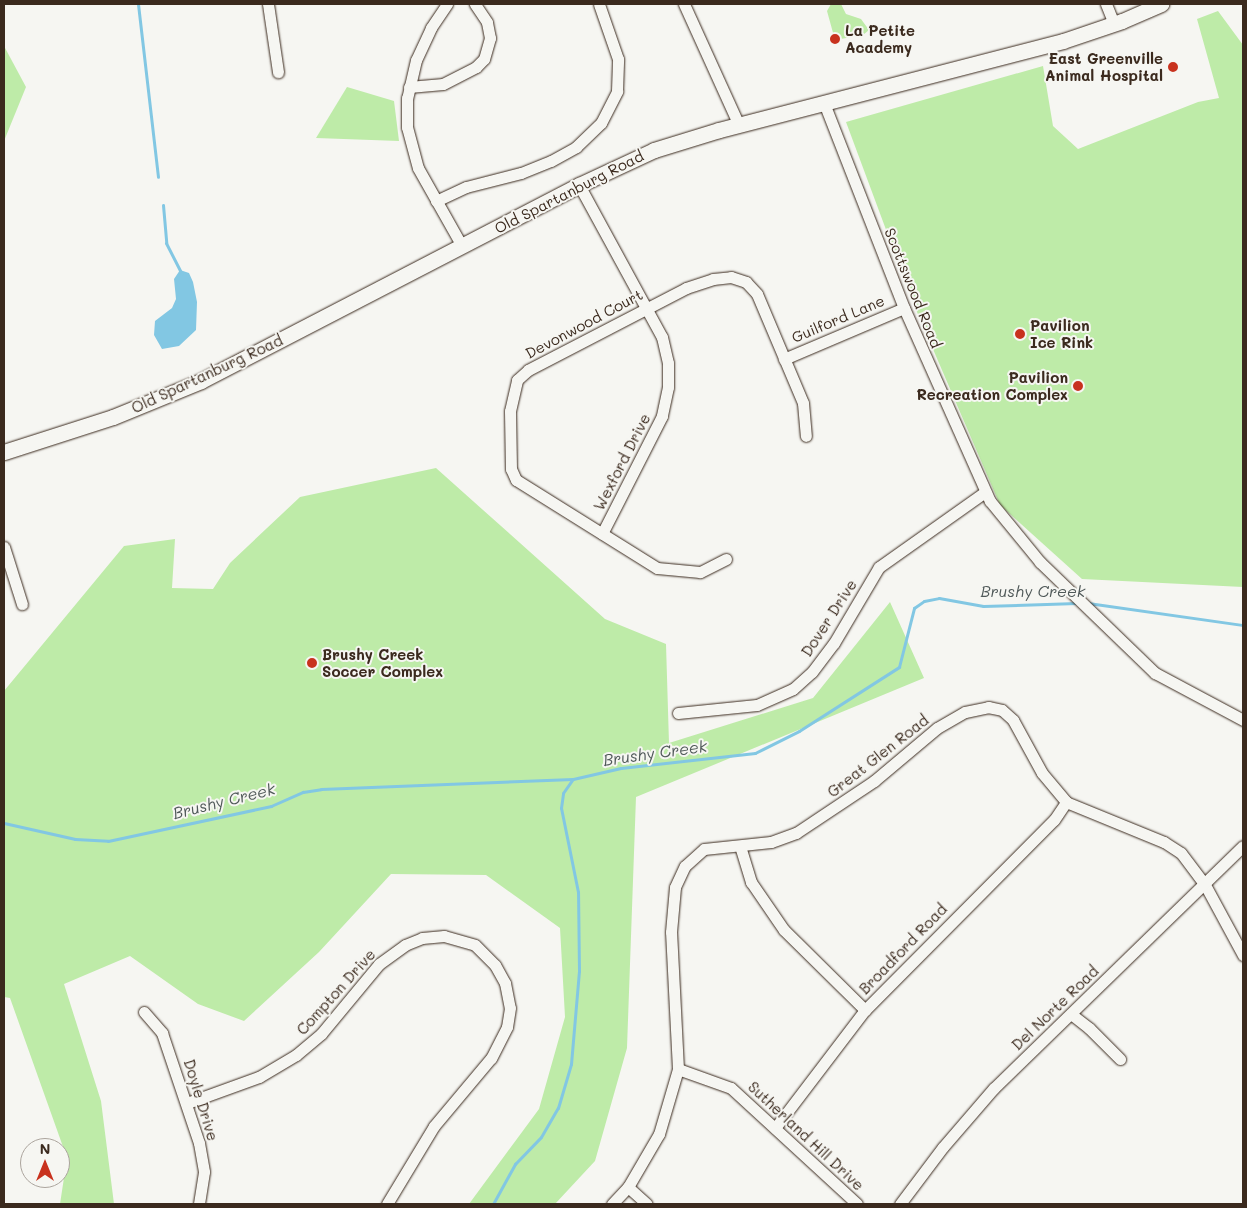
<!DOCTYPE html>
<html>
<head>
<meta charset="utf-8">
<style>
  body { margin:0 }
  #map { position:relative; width:1247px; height:1208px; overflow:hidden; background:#f6f6f2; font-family:Mali,sans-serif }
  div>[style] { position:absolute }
  .green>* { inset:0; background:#beeba8 }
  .water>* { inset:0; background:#82c7e3 }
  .stream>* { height:3px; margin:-1.5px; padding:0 1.5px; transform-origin:1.5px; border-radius:1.5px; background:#82c7e3 }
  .roads { filter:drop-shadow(0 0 1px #3b2a1e) drop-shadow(0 0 1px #3b2a1e) }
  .minor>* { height:11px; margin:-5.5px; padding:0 5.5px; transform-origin:5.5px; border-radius:5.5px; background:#f6f6f2 }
  .secondary>* { height:15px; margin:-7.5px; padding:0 7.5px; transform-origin:7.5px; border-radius:7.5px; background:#f6f6f2 }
  .dots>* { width:14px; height:14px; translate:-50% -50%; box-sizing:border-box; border:2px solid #f6f6f2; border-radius:50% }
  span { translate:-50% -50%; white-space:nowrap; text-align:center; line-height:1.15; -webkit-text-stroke:4px #f6f6f2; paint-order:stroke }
  .poi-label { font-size:15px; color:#3b2a1e; font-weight:700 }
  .left { translate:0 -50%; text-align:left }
  .right { translate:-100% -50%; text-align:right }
  .street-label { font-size:15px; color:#3b2a1e }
  .water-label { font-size:16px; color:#505959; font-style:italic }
  .frame { position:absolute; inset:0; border:5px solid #3b2a1e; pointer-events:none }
  .north { position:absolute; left:20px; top:1138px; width:50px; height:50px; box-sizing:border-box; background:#f6f6f2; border:1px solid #aba49d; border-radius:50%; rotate:0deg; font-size:14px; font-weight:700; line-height:20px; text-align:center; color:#3b2a1e }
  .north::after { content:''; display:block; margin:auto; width:18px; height:22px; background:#c8321e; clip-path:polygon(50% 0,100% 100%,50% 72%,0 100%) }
</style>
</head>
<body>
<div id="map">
  <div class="green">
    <i style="clip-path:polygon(831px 4px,841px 4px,846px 14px,861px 19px,869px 30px,863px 35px,835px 40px,827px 11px)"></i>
    <i style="clip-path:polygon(1218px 11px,1243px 45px,1243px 587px,1082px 579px,1000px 505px,914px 305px,846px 122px,1043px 66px,1053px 126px,1078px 149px,1198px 102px,1219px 98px,1197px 19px)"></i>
    <i style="clip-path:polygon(4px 46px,26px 87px,4px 141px)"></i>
    <i style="clip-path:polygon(347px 87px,394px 101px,399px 141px,316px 138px)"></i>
    <i style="clip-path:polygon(436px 468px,605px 619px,666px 644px,669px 743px,813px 698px,890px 602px,924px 678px,636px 797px,627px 1048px,595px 1161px,555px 1204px,469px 1204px,539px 1109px,565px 1017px,560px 928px,486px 875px,391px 874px,319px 952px,244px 1021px,198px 1004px,130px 956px,64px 984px,101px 1101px,114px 1204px,60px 1204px,67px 1158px,10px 998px,4px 997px,4px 691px,124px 546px,175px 539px,172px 588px,213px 589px,230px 563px,300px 497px)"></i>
  </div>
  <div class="water">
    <i style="clip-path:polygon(180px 270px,189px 273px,193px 282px,197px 302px,196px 330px,179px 346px,162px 349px,154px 335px,155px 321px,172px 308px,176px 299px,174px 279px)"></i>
  </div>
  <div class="stream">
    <i style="left:138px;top:4px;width:174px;rotate:83.4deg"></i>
    <i style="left:163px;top:205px;width:38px;rotate:85deg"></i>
    <i style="left:166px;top:243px;width:34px;rotate:63deg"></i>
    <i style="left:1088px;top:603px;width:157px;rotate:8.1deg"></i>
    <i style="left:4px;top:823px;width:73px;rotate:12.7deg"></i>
    <i style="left:75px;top:839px;width:33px;rotate:3deg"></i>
    <i style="left:108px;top:841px;width:167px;rotate:-12.1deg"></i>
    <i style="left:271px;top:806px;width:35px;rotate:-24deg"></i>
    <i style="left:303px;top:792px;width:18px;rotate:-9deg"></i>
    <i style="left:321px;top:789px;width:252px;rotate:-2.3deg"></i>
    <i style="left:573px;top:779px;width:49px;rotate:-12.9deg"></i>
    <i style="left:621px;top:768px;width:135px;rotate:-6.4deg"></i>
    <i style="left:755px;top:753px;width:49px;rotate:-26.6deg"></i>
    <i style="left:799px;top:731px;width:119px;rotate:-32.6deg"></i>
    <i style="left:899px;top:667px;width:61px;rotate:-75.7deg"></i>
    <i style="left:914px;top:608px;width:12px;rotate:-35deg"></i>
    <i style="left:924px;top:601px;width:15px;rotate:-11deg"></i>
    <i style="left:939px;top:598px;width:45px;rotate:10.3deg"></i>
    <i style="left:983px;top:606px;width:94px;rotate:-1.8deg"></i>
    <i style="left:493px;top:1204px;width:46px;rotate:-61.2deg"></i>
    <i style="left:515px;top:1164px;width:37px;rotate:-46deg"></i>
    <i style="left:541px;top:1137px;width:34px;rotate:-60deg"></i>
    <i style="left:558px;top:1108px;width:46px;rotate:-73.5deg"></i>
    <i style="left:571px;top:1064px;width:93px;rotate:-85.1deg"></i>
    <i style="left:579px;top:971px;width:79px;rotate:-90.7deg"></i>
    <i style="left:578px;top:892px;width:86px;rotate:-101.4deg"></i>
    <i style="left:561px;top:808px;width:15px;rotate:-82deg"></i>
    <i style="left:563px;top:793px;width:16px;rotate:-55deg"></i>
  </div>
  <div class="roads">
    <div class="minor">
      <i style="left:268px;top:4px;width:69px;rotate:81.6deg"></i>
      <i style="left:447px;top:4px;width:29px;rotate:124deg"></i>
      <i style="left:431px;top:28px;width:35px;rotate:115deg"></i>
      <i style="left:416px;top:60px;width:39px;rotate:103deg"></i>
      <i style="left:407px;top:98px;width:29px;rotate:90deg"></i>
      <i style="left:407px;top:127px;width:42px;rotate:75deg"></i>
      <i style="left:418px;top:168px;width:90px;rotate:60.6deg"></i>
      <i style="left:684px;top:4px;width:133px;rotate:65.6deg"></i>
      <i style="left:1106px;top:4px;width:22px;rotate:68deg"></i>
      <i style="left:409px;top:87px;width:34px;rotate:-5deg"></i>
      <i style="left:443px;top:84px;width:37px;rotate:-27deg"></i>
      <i style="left:476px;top:67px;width:11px;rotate:-45deg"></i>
      <i style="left:484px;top:59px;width:22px;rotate:-74deg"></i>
      <i style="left:490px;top:38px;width:16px;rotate:-101deg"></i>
      <i style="left:487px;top:22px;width:22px;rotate:-124deg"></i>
      <i style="left:824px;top:103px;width:220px;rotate:68.7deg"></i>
      <i style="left:904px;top:308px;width:211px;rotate:66deg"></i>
      <i style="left:990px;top:501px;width:79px;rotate:50.7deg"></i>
      <i style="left:1040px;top:562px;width:160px;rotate:44deg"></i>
      <i style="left:1155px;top:673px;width:100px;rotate:28.1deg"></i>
      <i style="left:579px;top:185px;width:173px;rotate:61.4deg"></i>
      <i style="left:662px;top:337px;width:27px;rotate:77deg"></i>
      <i style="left:668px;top:363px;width:24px;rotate:90deg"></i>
      <i style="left:668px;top:387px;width:30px;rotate:102deg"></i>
      <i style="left:662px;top:416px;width:132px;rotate:117deg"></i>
      <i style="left:436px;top:201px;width:33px;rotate:-25deg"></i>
      <i style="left:466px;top:187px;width:57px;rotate:-14.3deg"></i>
      <i style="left:521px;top:173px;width:32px;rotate:-22deg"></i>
      <i style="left:551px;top:161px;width:29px;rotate:-29deg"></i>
      <i style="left:576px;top:147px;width:35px;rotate:-44deg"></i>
      <i style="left:601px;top:123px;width:36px;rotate:-63deg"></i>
      <i style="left:617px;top:91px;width:32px;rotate:-88deg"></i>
      <i style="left:618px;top:59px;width:58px;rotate:-109.1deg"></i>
      <i style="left:784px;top:359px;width:130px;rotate:-23deg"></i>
      <i style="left:4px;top:547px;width:60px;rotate:72.5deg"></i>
      <i style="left:726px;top:559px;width:29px;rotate:153deg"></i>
      <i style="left:700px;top:572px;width:43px;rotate:-174.7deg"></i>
      <i style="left:657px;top:568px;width:166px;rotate:-148deg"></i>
      <i style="left:516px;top:480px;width:12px;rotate:-114deg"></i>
      <i style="left:511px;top:469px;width:58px;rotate:-91deg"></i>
      <i style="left:510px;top:411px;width:32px;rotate:-77deg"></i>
      <i style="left:517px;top:380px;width:15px;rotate:-42deg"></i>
      <i style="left:528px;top:370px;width:178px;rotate:-27.4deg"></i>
      <i style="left:686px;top:288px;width:28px;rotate:-18deg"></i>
      <i style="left:713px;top:279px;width:18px;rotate:-6deg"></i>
      <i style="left:731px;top:277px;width:16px;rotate:18deg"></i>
      <i style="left:746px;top:282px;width:16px;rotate:47deg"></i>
      <i style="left:757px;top:294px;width:118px;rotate:67.1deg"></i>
      <i style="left:803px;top:403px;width:33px;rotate:85deg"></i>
      <i style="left:678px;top:713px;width:79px;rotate:-5.8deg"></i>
      <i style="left:757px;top:705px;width:39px;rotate:-24deg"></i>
      <i style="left:793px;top:689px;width:25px;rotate:-42deg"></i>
      <i style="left:812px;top:672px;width:36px;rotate:-53deg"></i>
      <i style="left:834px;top:643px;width:88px;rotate:-59.4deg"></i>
      <i style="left:879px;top:567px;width:130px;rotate:-35.3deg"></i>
      <i style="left:740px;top:846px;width:38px;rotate:73deg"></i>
      <i style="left:751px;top:882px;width:58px;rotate:55.5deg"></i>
      <i style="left:784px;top:930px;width:114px;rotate:44.6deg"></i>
      <i style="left:144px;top:1012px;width:28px;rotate:49deg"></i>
      <i style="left:162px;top:1033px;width:116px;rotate:71.4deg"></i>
      <i style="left:199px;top:1143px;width:29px;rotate:80deg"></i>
      <i style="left:204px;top:1172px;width:32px;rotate:99deg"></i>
      <i style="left:1071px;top:1014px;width:23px;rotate:38deg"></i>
      <i style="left:1089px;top:1028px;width:44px;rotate:45deg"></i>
      <i style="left:678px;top:1069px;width:56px;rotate:19.7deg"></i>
      <i style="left:731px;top:1088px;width:171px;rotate:42.6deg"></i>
      <i style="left:187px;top:1103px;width:77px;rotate:-19.9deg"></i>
      <i style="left:259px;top:1077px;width:43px;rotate:-30.7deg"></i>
      <i style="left:296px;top:1055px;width:33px;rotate:-40deg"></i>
      <i style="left:321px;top:1034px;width:91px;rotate:-50.4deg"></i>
      <i style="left:379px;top:964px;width:32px;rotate:-36deg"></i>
      <i style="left:405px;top:945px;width:18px;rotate:-22deg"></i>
      <i style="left:422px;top:938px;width:22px;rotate:-5deg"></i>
      <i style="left:444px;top:936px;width:32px;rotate:16deg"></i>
      <i style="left:475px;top:945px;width:28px;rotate:45deg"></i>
      <i style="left:495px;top:965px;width:21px;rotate:61deg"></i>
      <i style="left:505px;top:983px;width:25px;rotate:79deg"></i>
      <i style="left:510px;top:1008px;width:19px;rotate:99deg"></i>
      <i style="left:507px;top:1027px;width:35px;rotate:117deg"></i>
      <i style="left:491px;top:1058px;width:89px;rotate:130deg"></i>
      <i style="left:434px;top:1126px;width:91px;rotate:121.1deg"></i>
      <i style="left:775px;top:1128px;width:148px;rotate:-52.7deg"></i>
      <i style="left:865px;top:1010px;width:268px;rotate:-45.2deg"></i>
      <i style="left:1054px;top:820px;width:22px;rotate:-56deg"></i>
      <i style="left:628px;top:1187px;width:25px;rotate:42deg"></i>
      <i style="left:612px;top:1204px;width:23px;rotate:-47deg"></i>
      <i style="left:628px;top:1187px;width:61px;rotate:-59.7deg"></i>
      <i style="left:659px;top:1134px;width:68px;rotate:-73.7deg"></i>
      <i style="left:678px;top:1069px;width:137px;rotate:-92.9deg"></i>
      <i style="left:671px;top:932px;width:45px;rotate:-84.9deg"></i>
      <i style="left:675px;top:887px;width:23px;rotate:-65deg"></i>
      <i style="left:685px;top:866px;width:25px;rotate:-42deg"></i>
      <i style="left:704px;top:849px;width:67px;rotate:-6deg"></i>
      <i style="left:771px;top:842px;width:27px;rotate:-20deg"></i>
      <i style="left:796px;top:833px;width:94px;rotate:-33.7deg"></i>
      <i style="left:874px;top:781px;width:82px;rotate:-40.1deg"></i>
      <i style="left:937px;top:728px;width:32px;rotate:-30deg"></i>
      <i style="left:965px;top:712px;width:24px;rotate:-12deg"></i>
      <i style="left:988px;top:707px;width:14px;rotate:12deg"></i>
      <i style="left:1002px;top:710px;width:15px;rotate:42deg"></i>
      <i style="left:1013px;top:720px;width:60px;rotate:61.3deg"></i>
      <i style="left:1042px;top:773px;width:38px;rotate:50deg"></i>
      <i style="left:1066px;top:802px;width:106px;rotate:22.2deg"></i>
      <i style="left:1164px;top:842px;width:20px;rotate:33deg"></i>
      <i style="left:1181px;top:853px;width:38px;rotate:53deg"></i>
      <i style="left:1204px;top:883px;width:82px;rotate:61.6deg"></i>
      <i style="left:900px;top:1204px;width:71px;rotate:-53deg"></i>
      <i style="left:943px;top:1147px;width:78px;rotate:-49.2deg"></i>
      <i style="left:994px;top:1088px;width:347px;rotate:-44.2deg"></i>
    </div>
    <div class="secondary">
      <i style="left:4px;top:452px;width:114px;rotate:-17.8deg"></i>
      <i style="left:113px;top:417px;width:95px;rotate:-22.2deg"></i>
      <i style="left:201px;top:381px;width:426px;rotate:-27.4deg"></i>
      <i style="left:579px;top:185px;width:83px;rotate:-25deg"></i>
      <i style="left:654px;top:150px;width:68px;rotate:-17.1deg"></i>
      <i style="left:719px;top:130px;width:355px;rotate:-14.5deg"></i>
      <i style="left:1063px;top:41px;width:62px;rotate:-18.7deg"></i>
      <i style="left:1122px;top:21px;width:43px;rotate:-23.6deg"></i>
    </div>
  </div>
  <div class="dots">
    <i style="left:835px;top:39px;background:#c8321e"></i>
    <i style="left:1173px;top:67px;background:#c8321e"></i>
    <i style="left:1020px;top:334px;background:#c8321e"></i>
    <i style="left:1078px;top:386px;background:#c8321e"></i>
    <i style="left:312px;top:663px;background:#c8321e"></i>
  </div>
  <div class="poi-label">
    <span class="left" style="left:845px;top:39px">La Petite<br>Academy</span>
    <span class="right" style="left:1163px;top:67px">East Greenville<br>Animal Hospital</span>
    <span class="left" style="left:1030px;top:334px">Pavilion<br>Ice Rink</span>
    <span class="right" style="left:1068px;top:386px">Pavilion<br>Recreation Complex</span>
    <span class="left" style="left:322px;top:663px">Brushy Creek<br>Soccer Complex</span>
  </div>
  <div class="street-label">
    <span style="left:569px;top:192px;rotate:-27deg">Old Spartanburg Road</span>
    <span style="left:913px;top:288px;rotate:68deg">Scottswood Road</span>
    <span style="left:838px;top:319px;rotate:-23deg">Guilford Lane</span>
    <span style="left:584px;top:324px;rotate:-28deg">Devonwood Court</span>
    <span style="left:207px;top:374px;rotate:-25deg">Old Spartanburg Road</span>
    <span style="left:622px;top:462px;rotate:-63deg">Wexford Drive</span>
    <span style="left:829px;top:618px;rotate:-57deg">Dover Drive</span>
    <span style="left:878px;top:756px;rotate:-38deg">Great Glen Road</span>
    <span style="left:903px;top:949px;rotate:-46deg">Broadford Road</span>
    <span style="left:336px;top:992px;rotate:-48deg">Compton Drive</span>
    <span style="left:1055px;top:1008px;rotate:-44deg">Del Norte Road</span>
    <span style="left:201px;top:1100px;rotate:73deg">Doyle Drive</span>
    <span style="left:806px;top:1136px;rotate:43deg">Sutherland Hill Drive</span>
  </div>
  <div class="water-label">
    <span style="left:1033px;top:591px">Brushy Creek</span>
    <span style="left:655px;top:753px;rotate:-8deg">Brushy Creek</span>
    <span style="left:224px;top:801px;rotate:-14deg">Brushy Creek</span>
  </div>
  <div class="frame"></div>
  <div class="north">N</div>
</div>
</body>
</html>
